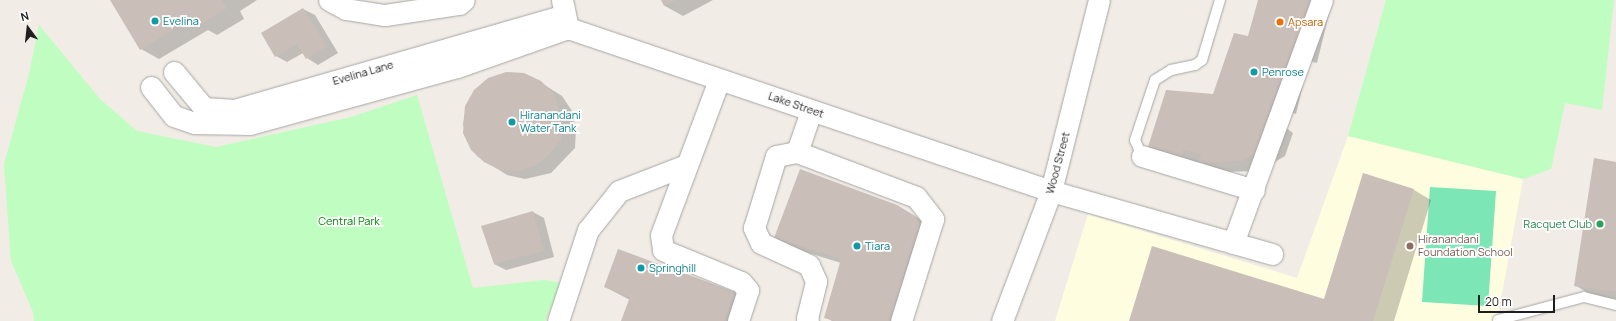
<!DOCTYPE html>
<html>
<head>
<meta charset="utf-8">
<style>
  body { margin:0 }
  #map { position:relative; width:1616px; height:321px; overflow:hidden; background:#f1ece5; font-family:Manrope,sans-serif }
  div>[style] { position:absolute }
  .education>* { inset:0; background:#fffde0 }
  .park>* { inset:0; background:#bffec0 }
  .pitch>* { inset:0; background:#7de6b7 }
  .shadow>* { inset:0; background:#0003 }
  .building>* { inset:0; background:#c9beb8 }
  .roads { filter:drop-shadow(0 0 1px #a6a6a6) drop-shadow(0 0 1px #a6a6a6) }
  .lane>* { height:10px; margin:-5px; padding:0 5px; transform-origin:5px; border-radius:5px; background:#fff }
  .street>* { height:21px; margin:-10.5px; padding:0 10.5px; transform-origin:10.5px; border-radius:10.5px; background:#fff }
  .dots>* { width:11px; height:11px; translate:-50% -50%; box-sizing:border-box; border:2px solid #fff; border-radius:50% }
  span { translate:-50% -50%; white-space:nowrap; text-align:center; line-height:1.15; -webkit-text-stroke:3.5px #fff; paint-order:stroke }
  .culture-label { font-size:11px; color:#0d838f }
  .left { translate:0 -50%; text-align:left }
  .food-label { font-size:11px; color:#c56008 }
  .street-label { font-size:11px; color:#1f1f1f }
  .park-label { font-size:11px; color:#038806 }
  .leisure-label { font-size:11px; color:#27864d }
  .right { translate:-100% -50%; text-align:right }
  .education-label { font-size:11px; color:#785e54 }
  .north { position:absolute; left:8px; top:8px; width:40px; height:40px; -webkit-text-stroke:3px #fff; paint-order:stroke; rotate:345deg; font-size:11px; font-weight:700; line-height:16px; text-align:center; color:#1f1f1f }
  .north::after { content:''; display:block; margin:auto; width:14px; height:18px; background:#1f1f1f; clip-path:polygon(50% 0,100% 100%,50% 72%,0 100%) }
  .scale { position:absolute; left:1478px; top:295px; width:77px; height:18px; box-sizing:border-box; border:2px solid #1f1f1f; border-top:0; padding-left:5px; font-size:12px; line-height:14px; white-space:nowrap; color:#1f1f1f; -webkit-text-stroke:3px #fff; paint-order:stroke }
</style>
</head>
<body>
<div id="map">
  <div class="education">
    <i style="clip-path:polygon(1348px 136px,1523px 179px,1497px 321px,1055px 321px,1088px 214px,1297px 278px)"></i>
  </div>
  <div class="park">
    <i style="clip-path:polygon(1386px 0,1614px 0,1602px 110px,1565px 103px,1551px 169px,1523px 179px,1348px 136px)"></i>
    <i style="clip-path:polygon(39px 25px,100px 99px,137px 131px,216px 147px,351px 117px,417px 95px,473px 288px,545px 280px,561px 283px,545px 321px,34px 321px,33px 312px,11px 261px,4px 164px,29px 74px)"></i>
  </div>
  <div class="pitch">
    <i style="clip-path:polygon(1430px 187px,1496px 191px,1488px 306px,1422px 302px)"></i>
  </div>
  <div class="shadow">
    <i style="clip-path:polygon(112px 0,257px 0,240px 11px,244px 19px,217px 35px,208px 30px,159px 59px,141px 49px)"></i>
    <i style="clip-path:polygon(662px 0,713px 0,683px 16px,665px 6px)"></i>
    <i style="clip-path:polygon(1259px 0,1331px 6px,1317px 63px,1309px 61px,1296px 114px,1289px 112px,1285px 127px,1293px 133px,1285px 156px,1259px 171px,1217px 172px,1200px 162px,1198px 167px,1166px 160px,1214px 95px,1249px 38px)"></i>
    <i style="clip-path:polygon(303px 9px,315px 15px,338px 53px,318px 65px,307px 58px,303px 53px,287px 62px,276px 56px)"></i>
    <i style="clip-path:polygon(532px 77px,562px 96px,572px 111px,576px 129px,575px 148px,551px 173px,525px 179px,507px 175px,477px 156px,467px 141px,463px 124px,466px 106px)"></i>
    <i style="clip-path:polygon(1616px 163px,1616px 299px,1591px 295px,1575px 285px)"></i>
    <i style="clip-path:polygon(1364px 174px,1414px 190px,1431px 200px,1394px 321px,1130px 321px,1324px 300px)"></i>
    <i style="clip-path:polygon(533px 212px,544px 218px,554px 257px,506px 270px,494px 264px)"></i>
    <i style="clip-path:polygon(915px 216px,933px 227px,938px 240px,911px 321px,832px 321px,825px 317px,841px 263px,793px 248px,776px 238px)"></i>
    <i style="clip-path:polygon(619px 250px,735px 293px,753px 303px,746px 321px,622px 321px,630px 300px,605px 287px)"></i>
  </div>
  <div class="building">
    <i style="clip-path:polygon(110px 0,222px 0,227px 8px,199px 25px,194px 17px,140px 50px)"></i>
    <i style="clip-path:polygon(661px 0,676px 0,664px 6px)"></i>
    <i style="clip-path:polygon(1258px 0,1312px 0,1278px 105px,1271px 103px,1268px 116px,1276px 122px,1268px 146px,1241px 161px,1199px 163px,1201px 154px,1183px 150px,1181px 158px,1147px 150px,1166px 90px,1213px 94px,1234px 33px,1248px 36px)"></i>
    <i style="clip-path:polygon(303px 8px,327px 46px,306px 59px,297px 44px,275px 57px,261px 33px)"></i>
    <i style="clip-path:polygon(506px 72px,524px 73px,541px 81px,554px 94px,562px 120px,561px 140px,550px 154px,536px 165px,519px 171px,500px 170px,484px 162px,471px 150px,463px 133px,465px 106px,474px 90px,488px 78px)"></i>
    <i style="clip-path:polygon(1594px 158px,1616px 162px,1616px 292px,1574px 286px)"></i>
    <i style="clip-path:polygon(800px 169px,897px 205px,915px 216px,919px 223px,920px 229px,914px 253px,889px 321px,835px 321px,824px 318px,841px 259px,774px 238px)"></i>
    <i style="clip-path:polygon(1363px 173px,1414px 189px,1373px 321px,1129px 321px,1152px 246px,1324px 299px)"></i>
    <i style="clip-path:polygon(533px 211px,544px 251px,494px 264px,481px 226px)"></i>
    <i style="clip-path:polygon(618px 249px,735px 292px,724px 321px,621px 321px,630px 297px,604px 287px)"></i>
  </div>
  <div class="roads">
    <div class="lane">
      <i style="left:1142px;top:156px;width:17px;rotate:-114deg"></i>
      <i style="left:1135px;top:140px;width:63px;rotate:-71.6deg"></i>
      <i style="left:1155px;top:80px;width:19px;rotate:-32deg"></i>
      <i style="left:1171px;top:70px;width:25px;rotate:-12deg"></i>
      <i style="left:1195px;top:65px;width:9px;rotate:-36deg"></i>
      <i style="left:1202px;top:60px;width:63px;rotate:-73.3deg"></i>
      <i style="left:1498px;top:320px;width:89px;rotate:-15deg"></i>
      <i style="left:1584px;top:297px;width:33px;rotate:14deg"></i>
    </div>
    <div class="street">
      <i style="left:329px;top:0;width:19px;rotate:28deg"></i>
      <i style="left:346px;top:9px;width:39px;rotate:9deg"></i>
      <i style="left:385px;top:15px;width:75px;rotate:-8.5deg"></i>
      <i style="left:459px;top:4px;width:6px;rotate:-39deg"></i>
      <i style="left:562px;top:0;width:29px;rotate:78deg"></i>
      <i style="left:568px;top:28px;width:510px;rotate:18.65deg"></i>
      <i style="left:1051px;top:191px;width:230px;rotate:15.9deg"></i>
      <i style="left:174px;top:72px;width:47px;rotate:50.2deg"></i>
      <i style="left:204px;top:108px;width:30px;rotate:4deg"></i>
      <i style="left:234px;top:110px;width:344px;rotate:-16deg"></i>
      <i style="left:719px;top:80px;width:165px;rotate:110.5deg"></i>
      <i style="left:661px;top:235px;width:15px;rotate:82deg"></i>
      <i style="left:663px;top:250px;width:84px;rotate:22.3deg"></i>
      <i style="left:741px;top:282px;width:11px;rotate:49deg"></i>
      <i style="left:748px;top:290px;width:33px;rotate:108deg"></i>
      <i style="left:151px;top:87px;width:37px;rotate:52deg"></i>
      <i style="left:174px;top:116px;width:21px;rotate:19deg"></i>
      <i style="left:194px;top:123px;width:56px;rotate:1deg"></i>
      <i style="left:250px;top:124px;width:215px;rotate:-15.4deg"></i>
      <i style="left:457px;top:67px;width:118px;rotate:-19.4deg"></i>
      <i style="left:797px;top:152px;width:43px;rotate:-71.1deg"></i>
      <i style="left:1142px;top:156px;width:117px;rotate:16.9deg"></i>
      <i style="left:1233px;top:243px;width:259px;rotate:-69.9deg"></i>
      <i style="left:558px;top:321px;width:96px;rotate:-71.8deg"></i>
      <i style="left:588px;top:230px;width:50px;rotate:-51.5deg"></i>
      <i style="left:619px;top:191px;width:72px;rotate:-21.2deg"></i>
      <i style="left:808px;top:321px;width:3px;rotate:-108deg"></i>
      <i style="left:807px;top:318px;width:38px;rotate:-76deg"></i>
      <i style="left:816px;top:281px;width:17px;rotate:-114deg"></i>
      <i style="left:809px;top:265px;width:53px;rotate:-155.4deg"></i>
      <i style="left:761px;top:243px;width:17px;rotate:-115deg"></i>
      <i style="left:754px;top:228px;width:75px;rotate:-73deg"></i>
      <i style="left:776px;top:156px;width:21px;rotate:-11deg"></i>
      <i style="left:797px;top:152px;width:127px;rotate:20.7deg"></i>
      <i style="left:916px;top:197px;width:28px;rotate:52deg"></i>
      <i style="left:933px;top:219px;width:107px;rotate:107.4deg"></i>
      <i style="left:1002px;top:321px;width:139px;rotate:-69.3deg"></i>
      <i style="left:1051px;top:191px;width:197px;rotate:-75.9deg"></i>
    </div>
  </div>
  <div class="dots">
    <i style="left:155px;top:21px;background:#0f9aa8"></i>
    <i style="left:1280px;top:22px;background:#e8710a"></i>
    <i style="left:1254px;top:72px;background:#0f9aa8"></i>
    <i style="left:512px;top:122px;background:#0f9aa8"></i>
    <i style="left:1600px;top:224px;background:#2e9e5b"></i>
    <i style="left:857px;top:246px;background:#0f9aa8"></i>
    <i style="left:1410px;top:246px;background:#8d6e63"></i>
    <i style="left:641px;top:268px;background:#0f9aa8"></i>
  </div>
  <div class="culture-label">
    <span class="left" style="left:163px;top:21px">Evelina</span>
    <span class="left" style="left:1262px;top:72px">Penrose</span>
    <span class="left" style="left:520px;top:122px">Hiranandani<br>Water Tank</span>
    <span class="left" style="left:865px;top:246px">Tiara</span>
    <span class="left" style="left:649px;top:268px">Springhill</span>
  </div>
  <div class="food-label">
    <span class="left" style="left:1288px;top:22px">Apsara</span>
  </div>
  <div class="street-label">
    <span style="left:363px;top:73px;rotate:-16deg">Evelina Lane</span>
    <span style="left:796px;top:105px;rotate:19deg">Lake Street</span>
    <span style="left:1058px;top:163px;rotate:-75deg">Wood Street</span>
  </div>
  <div class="park-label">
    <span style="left:349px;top:221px">Central Park</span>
  </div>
  <div class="leisure-label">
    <span class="right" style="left:1592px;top:224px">Racquet Club</span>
  </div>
  <div class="education-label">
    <span class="left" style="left:1418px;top:246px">Hiranandani<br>Foundation School</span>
  </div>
  <div class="north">N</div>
  <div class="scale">20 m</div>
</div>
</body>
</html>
